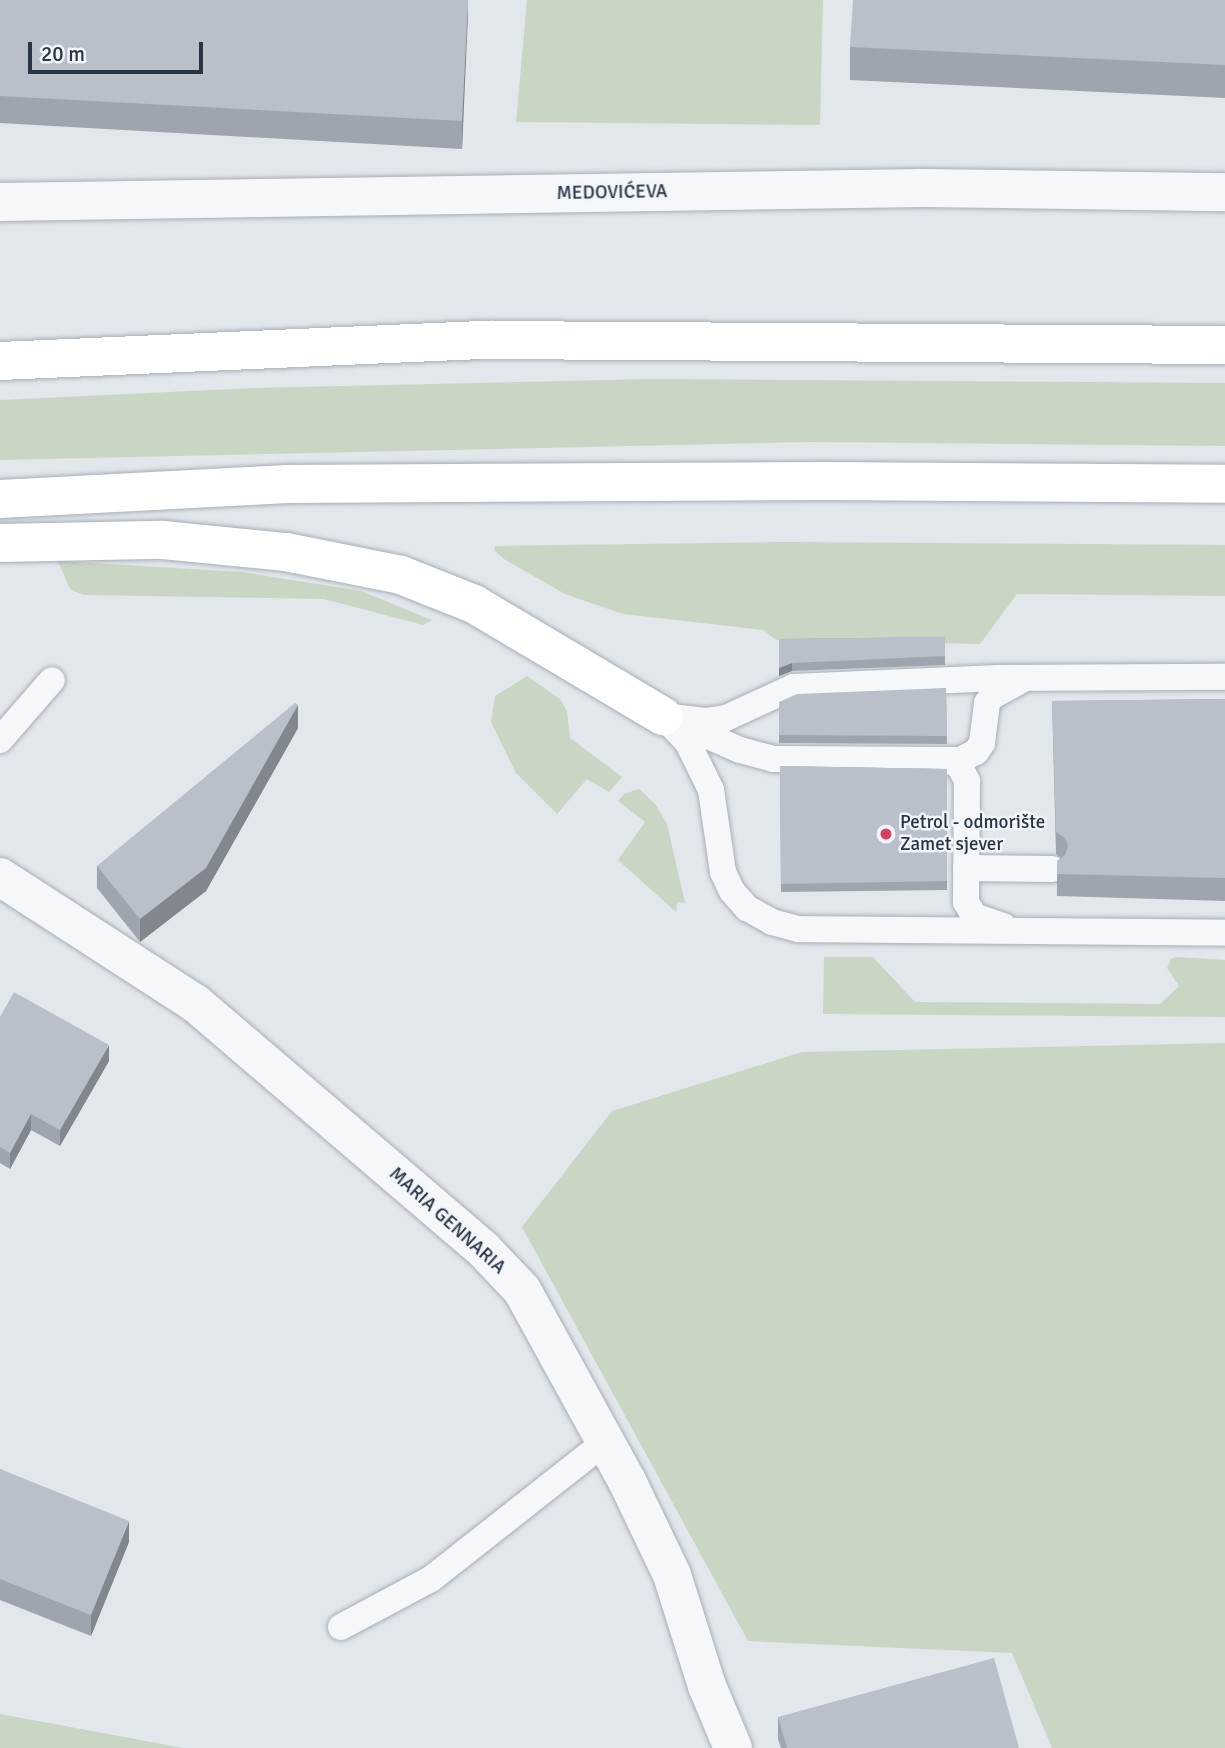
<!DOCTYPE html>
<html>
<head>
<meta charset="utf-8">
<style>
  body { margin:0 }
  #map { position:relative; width:1225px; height:1748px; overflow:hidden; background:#e2e7ec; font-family:Signika,sans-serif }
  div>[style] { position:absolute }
  .green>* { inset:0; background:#c9d6c3 }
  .roads { filter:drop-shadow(0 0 2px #a7aeb7) drop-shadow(0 0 2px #a7aeb7) }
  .service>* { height:26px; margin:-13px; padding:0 13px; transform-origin:13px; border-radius:13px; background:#f6f7f9 }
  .minor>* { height:38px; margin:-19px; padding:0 19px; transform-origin:19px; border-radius:19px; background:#f6f7f9 }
  .trunk>* { height:38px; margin:-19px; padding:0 19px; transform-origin:19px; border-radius:19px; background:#fff }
  .wall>* { inset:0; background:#9fa5ae }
  .shaded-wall>* { inset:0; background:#82868d }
  .building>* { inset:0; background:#b9c0ca }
  .dots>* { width:19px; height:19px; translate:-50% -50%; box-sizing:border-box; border:4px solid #f2f5f9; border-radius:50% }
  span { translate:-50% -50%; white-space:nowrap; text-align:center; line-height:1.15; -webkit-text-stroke:5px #f2f5f9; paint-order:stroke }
  .street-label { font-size:19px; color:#293545 }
  .poi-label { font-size:19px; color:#293545 }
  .left { translate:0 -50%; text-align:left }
  .scale { position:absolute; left:28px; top:42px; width:175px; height:32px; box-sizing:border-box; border:4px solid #293545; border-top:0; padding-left:9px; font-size:21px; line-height:24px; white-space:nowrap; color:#293545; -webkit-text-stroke:5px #f2f5f9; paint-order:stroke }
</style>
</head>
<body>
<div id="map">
  <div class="green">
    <i style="clip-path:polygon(527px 0,823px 0,820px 125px,516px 122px)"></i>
    <i style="clip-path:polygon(650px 379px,1225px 383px,1225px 446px,812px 442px,0 460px,0 400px,254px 388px)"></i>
    <i style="clip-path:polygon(787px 542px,1225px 545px,1225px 596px,1017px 594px,980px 644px,776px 640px,763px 630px,623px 614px,565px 594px,504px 559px,494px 550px,495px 546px)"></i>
    <i style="clip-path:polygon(58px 561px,242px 572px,361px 591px,432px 620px,423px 625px,324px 599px,83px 595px,70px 589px)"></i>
    <i style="clip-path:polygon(527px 676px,560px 699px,567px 711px,570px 738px,622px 777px,609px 792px,587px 779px,557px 814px,516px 773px,491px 722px,495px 696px)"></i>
    <i style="clip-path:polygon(639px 789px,655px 804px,667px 824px,685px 903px,677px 902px,676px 912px,618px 860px,645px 822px,618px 801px,624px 794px)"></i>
    <i style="clip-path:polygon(824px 957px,873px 957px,915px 1002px,1160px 1004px,1179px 986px,1167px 968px,1171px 959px,1177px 957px,1225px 960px,1225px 1017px,823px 1014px)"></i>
    <i style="clip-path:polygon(1225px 1043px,1225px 1748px,1052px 1748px,1012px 1653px,748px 1641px,522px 1227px,612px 1111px,802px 1052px)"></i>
    <i style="clip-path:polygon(0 1714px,184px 1748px,0 1748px)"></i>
  </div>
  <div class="roads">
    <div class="service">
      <i style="left:663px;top:716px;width:37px;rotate:47deg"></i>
      <i style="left:688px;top:743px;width:52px;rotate:63.9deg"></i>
      <i style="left:711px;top:790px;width:83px;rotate:81.7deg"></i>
      <i style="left:723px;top:872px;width:21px;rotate:65deg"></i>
      <i style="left:732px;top:891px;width:23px;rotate:49deg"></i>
      <i style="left:747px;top:908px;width:29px;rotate:29deg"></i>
      <i style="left:772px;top:922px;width:27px;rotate:15deg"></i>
      <i style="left:798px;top:929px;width:427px;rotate:0.5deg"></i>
      <i style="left:663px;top:716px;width:42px;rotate:6.8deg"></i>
      <i style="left:705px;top:721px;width:21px;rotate:-8deg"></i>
      <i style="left:726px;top:718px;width:74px;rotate:-24.8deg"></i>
      <i style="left:793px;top:687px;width:205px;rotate:-2.5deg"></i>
      <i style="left:998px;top:678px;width:227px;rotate:-0.3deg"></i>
      <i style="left:681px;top:724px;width:64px;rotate:23.8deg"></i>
      <i style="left:740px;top:750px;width:34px;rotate:15deg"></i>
      <i style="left:773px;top:759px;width:187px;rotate:0.3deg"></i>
      <i style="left:960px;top:760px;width:18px;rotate:-27deg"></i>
      <i style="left:976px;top:752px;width:11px;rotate:-56deg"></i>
      <i style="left:982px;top:743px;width:40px;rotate:-82.9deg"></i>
      <i style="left:987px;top:703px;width:7px;rotate:-56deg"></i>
      <i style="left:991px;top:697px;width:35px;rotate:-29deg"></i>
      <i style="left:0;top:740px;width:79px;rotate:-49.1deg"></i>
      <i style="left:949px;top:761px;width:11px;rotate:22deg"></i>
      <i style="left:959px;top:765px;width:18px;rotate:63deg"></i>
      <i style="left:967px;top:781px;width:121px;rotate:90.5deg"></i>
      <i style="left:966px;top:902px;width:16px;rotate:60deg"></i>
      <i style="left:974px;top:916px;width:31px;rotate:19deg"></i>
      <i style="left:966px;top:868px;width:86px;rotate:0.7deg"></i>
      <i style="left:341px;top:1627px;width:102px;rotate:-28.1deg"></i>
      <i style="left:431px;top:1579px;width:221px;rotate:-38.2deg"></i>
    </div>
    <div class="minor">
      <i style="left:0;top:202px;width:922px;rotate:-0.87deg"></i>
      <i style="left:922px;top:188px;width:303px;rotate:0.8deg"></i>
      <i style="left:0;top:877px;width:232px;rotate:32.9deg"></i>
      <i style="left:195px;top:1003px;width:379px;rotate:40.5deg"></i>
      <i style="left:483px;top:1249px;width:57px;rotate:46.4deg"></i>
      <i style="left:522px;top:1290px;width:218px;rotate:61.2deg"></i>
      <i style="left:627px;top:1481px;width:104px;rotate:64.4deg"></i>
      <i style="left:672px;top:1575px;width:116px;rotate:72.5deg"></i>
      <i style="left:707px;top:1686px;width:67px;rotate:67.2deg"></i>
    </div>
    <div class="trunk">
      <i style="left:0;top:361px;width:489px;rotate:-2.5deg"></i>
      <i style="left:489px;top:340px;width:736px;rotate:0.39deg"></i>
      <i style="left:0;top:499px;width:288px;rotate:-3deg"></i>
      <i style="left:288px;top:484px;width:537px;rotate:-0.32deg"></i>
      <i style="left:825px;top:481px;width:400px;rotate:0.4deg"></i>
      <i style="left:0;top:543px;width:163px;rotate:-1.1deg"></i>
      <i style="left:163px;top:540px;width:124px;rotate:5.6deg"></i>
      <i style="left:286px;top:552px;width:117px;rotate:11.3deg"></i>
      <i style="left:401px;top:575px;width:79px;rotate:21.7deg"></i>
      <i style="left:474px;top:604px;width:220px;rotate:30.7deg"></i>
    </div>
  </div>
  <div class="wall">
    <i style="clip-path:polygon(0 0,468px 0,462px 149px,0 123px)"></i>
    <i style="clip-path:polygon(1225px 0,1225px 98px,850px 80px,850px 47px)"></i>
    <i style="clip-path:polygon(945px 637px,945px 665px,792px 671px,779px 676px,779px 639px)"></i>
    <i style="clip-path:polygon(946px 688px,947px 744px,779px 743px,779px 702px)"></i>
    <i style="clip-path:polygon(1225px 699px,1225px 901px,1057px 896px,1057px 861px,1061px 858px,1056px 854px,1052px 701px)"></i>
    <i style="clip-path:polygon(298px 728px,206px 891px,140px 942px,97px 888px,97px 866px)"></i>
    <i style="clip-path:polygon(780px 766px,947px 769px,947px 890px,781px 892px)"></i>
    <i style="clip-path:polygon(0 1017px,109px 1061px,60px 1146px,31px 1130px,10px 1169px,0 1163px)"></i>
    <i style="clip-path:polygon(0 1469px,129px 1542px,91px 1636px,0 1600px)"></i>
    <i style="clip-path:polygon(778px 1717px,1019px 1748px,781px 1748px,778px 1739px)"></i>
  </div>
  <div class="shaded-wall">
    <i style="clip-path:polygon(468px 0,468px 16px,462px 149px,462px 121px)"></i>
    <i style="clip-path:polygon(792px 663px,792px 671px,779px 676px,779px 668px)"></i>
    <i style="clip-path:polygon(298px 705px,298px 728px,206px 891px,140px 942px,140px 919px)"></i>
    <i style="clip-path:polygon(109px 1045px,109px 1061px,60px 1146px,60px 1130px)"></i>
    <i style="clip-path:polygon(31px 1114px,31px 1130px,10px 1169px,10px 1153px)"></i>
    <i style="clip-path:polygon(129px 1521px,129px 1542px,91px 1636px,91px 1615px)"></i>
  </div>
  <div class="building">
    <i style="clip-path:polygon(0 0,468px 0,462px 121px,0 96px)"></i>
    <i style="clip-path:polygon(853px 0,1225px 0,1225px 65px,850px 47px)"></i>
    <i style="clip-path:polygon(945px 637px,945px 656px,792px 663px,779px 668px,779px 639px)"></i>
    <i style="clip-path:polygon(946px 688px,947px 736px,779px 735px,779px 702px,797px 694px)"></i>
    <i style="clip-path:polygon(1225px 699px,1225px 878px,1057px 874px,1057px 861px,1065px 855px,1068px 846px,1065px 838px,1056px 832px,1052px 701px)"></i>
    <i style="clip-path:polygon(295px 703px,298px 705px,206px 868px,140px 919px,97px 866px)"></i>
    <i style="clip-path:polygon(780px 766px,947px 769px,947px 881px,781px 884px)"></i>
    <i style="clip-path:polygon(14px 992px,109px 1045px,60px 1130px,31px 1114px,10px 1153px,0 1147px,0 1017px)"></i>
    <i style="clip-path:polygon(0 1469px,129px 1521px,91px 1615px,0 1579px)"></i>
    <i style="clip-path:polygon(994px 1658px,1019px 1748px,787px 1748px,778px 1717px)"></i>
  </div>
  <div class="dots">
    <i style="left:886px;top:834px;background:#d74064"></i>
  </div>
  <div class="street-label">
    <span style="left:612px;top:193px;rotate:-1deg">MEDOVIĆEVA</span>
    <span style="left:447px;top:1221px;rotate:42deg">MARIA GENNARIA</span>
  </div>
  <div class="poi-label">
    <span class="left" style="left:900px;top:834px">Petrol - odmorište<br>Zamet sjever</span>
  </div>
  <div class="scale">20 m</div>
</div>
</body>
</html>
